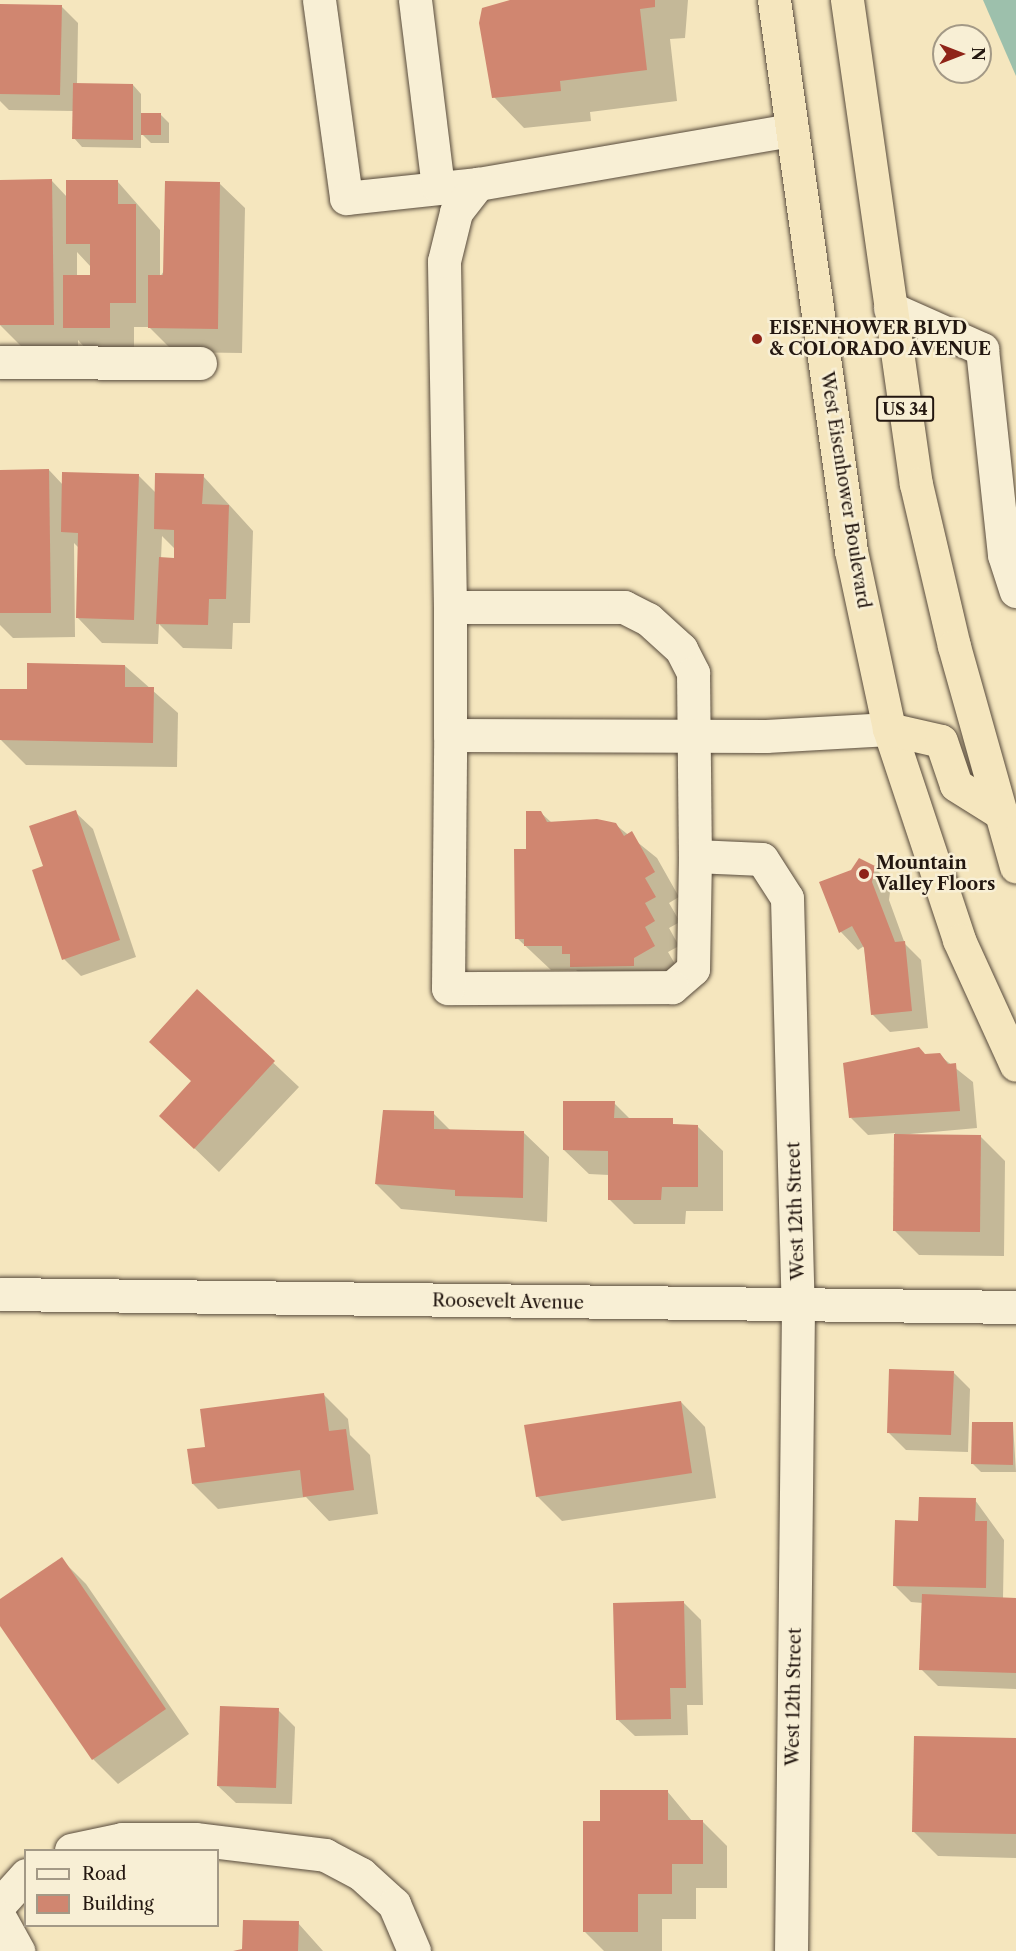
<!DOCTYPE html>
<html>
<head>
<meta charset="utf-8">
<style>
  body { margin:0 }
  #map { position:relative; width:1016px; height:1951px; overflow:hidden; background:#f5e6be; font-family:"Libre Caslon Text",serif }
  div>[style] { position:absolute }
  .water>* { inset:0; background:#9dc0ac }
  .shadow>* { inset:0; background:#0003 }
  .building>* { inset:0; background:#d08670 }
  .roads { filter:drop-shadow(0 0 2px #584b3c) drop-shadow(0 0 2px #584b3c) }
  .minor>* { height:33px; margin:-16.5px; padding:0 16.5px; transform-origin:16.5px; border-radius:16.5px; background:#f8efd5 }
  .highway>* { height:33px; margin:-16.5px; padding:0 16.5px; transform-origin:16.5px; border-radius:16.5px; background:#f5e6be }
  .dots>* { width:16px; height:16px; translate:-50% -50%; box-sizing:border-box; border:3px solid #f8efd5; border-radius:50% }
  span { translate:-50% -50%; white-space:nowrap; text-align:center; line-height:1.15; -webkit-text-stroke:5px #f8efd5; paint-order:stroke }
  .shield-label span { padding:2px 4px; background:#f8efd5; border:2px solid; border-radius:4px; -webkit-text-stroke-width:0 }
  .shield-label { font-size:16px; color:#231710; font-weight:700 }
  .poi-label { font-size:18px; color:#231710; font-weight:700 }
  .left { translate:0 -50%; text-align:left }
  .street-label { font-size:18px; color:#231710 }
  .legend { position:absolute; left:24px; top:1849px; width:195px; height:78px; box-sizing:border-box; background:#f8efd5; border:2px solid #a39986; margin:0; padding:8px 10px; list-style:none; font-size:18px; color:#231710 }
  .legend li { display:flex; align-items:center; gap:12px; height:30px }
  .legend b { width:30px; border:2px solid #a39986 }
  .north { position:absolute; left:932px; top:24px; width:60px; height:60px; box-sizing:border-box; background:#f8efd5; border:2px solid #a39986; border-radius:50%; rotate:90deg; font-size:16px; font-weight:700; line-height:24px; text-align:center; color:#231710 }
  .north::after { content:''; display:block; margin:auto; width:21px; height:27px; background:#8f2418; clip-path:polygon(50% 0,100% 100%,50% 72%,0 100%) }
</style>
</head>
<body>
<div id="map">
  <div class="water">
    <i style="clip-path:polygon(983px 0,1016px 0,1016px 76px)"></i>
  </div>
  <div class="shadow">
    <i style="clip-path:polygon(511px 0,688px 0,685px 38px,670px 39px,677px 101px,590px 112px,591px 121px,524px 128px,494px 97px)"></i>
    <i style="clip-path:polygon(0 5px,61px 6px,78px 23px,77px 84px,133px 85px,141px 94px,141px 114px,161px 115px,169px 123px,169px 143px,151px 143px,141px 133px,141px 148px,82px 147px,74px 138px,74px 111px,9px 110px,0 101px)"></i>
    <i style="clip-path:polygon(evenodd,0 181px,52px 181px,67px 197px,118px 182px,160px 230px,160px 277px,220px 184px,245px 208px,242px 353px,174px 352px,149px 327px,134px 327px,134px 352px,89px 352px,78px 340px,78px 349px,25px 350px,0 325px,0 181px,77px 252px,91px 267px,91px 276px,77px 276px,77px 252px)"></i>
    <i style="clip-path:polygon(evenodd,49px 470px,63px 485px,139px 476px,156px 493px,203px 476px,253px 531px,250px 623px,233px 623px,232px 649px,183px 648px,159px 624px,158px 644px,102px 643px,77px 617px,79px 548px,74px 543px,75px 637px,13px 638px,0 625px,0 537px,49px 470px,162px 536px,175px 549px,175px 559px,161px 559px,162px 536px)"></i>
    <i style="clip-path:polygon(125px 666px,178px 713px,177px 767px,26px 765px,1px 740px)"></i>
    <i style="clip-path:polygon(75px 812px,93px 829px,136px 957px,81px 976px,64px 959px,45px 867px)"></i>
    <i style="clip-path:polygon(540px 812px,552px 823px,616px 825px,657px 858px,679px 897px,669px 903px,680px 922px,669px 928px,679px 946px,668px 952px,679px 971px,597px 991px,576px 970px,551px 970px,517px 938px,527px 851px)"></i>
    <i style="clip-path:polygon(874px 867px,891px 884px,889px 900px,905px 944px,921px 960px,928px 1028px,890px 1032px,872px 1014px,864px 946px,858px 950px,841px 932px,821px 882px)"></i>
    <i style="clip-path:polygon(197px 991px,299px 1087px,219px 1172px,161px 1116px,192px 1082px)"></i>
    <i style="clip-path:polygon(939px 1055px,973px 1082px,977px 1128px,899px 1135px,980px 1136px,1005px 1161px,1004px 1256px,919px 1255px,894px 1230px,895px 1133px,868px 1135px,851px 1118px)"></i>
    <i style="clip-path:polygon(614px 1103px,631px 1120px,698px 1127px,723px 1151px,723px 1211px,686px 1211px,685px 1224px,634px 1224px,609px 1199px,609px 1175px,589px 1174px,564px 1150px)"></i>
    <i style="clip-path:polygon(433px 1113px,451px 1131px,524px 1133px,549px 1157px,547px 1222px,401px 1209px,376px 1184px)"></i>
    <i style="clip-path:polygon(953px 1372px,970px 1389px,968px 1452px,906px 1450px,889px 1433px)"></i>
    <i style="clip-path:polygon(323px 1394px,348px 1419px,350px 1435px,370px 1455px,378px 1514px,329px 1521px,306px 1497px,218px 1509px,193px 1484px,206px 1448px)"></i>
    <i style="clip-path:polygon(681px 1402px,705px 1427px,716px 1498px,562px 1521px,537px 1496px)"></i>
    <i style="clip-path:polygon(1013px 1424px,1016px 1472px,981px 1472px,972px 1463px)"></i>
    <i style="clip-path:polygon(975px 1500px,1004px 1540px,1003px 1599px,1016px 1599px,1016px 1689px,938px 1686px,921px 1669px,923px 1603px,911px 1602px,894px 1585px,920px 1522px)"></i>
    <i style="clip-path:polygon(61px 1559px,86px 1584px,189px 1734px,118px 1784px,93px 1759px,0 1624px,0 1601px)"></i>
    <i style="clip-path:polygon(683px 1602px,701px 1620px,703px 1705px,687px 1705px,688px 1735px,635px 1736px,617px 1719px)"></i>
    <i style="clip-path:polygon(278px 1710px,295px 1727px,292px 1804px,236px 1803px,218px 1786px)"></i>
    <i style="clip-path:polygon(1016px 1740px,1016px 1858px,938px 1856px,913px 1831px)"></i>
    <i style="clip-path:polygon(667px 1791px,692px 1821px,702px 1821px,727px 1846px,727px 1888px,696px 1888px,696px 1919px,662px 1919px,662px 1951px,604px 1951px,584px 1931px)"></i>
    <i style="clip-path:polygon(298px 1923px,323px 1951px,235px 1951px,243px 1950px)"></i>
  </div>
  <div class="building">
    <i style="clip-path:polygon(510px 0,655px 0,655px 7px,640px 9px,647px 70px,560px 81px,561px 91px,492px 98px,479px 23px,482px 8px)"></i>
    <i style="clip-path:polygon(0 4px,62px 5px,60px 95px,0 94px)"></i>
    <i style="clip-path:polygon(73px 83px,133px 84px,133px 140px,72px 139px)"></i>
    <i style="clip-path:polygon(141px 113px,161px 113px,161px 135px,141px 135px)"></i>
    <i style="clip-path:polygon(52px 179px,54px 325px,0 325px,0 180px)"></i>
    <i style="clip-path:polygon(66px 180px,118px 180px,118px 204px,136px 204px,136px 303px,110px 303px,110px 328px,63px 328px,63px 275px,90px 275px,90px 244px,66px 244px)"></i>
    <i style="clip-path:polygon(165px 181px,220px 182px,218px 329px,148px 328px,148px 275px,163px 275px)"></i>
    <i style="clip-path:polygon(49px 469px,51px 613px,0 613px,0 470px)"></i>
    <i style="clip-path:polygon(62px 472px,139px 474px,134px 620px,76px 618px,78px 533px,61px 532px)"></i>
    <i style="clip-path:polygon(155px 473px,204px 474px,202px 504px,229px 505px,226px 599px,209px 599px,208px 625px,156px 624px,159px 557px,174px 558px,174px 530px,154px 529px)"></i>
    <i style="clip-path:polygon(27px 663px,125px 665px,125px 687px,154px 687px,153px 743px,0 740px,0 689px,27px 689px)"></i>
    <i style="clip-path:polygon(76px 810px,120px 940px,62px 960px,32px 870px,43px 866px,29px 826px)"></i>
    <i style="clip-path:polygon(526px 811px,541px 811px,547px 822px,597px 819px,616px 823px,624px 836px,632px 831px,655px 872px,645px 878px,656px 897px,645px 903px,655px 921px,645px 927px,655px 946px,634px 958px,634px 966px,570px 967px,570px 954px,562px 954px,562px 946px,524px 946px,524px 939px,515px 939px,514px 849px,526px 849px)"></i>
    <i style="clip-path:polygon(859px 858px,875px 866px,872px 882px,895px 942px,905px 941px,912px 1011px,871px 1015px,864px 948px,852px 926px,839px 933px,819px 882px,851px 870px)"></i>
    <i style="clip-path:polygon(197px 989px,275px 1061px,194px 1149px,159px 1116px,191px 1081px,149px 1042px)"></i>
    <i style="clip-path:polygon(919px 1047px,925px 1054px,940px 1053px,948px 1064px,956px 1063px,960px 1111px,849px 1118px,843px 1063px)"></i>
    <i style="clip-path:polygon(563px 1101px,615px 1101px,614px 1118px,673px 1118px,673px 1124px,698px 1125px,698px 1187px,662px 1187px,661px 1200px,608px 1200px,608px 1151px,563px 1150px)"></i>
    <i style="clip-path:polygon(383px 1110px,434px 1111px,434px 1129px,524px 1131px,523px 1198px,455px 1196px,455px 1190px,375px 1184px)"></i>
    <i style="clip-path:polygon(894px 1134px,981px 1135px,980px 1232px,893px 1231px)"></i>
    <i style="clip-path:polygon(889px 1369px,954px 1371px,951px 1435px,887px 1433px)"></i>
    <i style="clip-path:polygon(324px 1393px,329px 1431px,346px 1429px,354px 1490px,303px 1497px,300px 1470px,192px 1484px,187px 1449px,205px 1447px,200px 1409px)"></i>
    <i style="clip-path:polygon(681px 1401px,692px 1473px,536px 1497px,524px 1425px)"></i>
    <i style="clip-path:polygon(972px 1422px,1013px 1422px,1013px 1465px,971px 1464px)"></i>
    <i style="clip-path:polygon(919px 1497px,976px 1498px,975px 1521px,987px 1521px,986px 1588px,893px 1586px,895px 1520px,918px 1521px)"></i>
    <i style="clip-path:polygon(62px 1557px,166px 1709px,92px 1760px,0 1626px,0 1599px)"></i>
    <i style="clip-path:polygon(922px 1594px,1016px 1598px,1016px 1673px,919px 1670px)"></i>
    <i style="clip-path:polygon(684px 1601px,686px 1688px,670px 1688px,671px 1719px,616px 1720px,613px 1603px)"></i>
    <i style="clip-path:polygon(220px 1706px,279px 1708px,276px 1788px,217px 1786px)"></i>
    <i style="clip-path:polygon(914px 1736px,1016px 1738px,1016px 1834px,912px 1832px)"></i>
    <i style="clip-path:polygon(600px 1790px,668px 1790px,668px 1820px,703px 1820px,703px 1864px,672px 1864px,672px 1894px,638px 1894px,638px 1932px,583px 1932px,583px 1821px,600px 1821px)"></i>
    <i style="clip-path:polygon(243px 1920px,299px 1921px,298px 1951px,233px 1951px,242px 1949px)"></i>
  </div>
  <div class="roads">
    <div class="minor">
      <i style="left:319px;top:0;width:200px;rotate:82.2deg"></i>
      <i style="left:346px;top:198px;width:133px;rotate:-6.1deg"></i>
      <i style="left:478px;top:184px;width:319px;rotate:-9.8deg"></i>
      <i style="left:415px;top:0;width:188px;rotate:83deg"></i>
      <i style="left:890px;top:308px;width:101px;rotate:24deg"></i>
      <i style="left:982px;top:349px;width:207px;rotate:83.9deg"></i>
      <i style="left:1004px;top:555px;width:38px;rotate:72deg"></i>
      <i style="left:0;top:362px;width:200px;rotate:0.3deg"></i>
      <i style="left:450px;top:607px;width:346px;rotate:-91deg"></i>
      <i style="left:444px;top:261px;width:50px;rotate:-76.2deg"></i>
      <i style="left:456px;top:212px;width:36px;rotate:-52deg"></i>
      <i style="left:450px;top:735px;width:128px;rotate:-90deg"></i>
      <i style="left:450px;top:607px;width:174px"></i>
      <i style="left:624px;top:607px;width:27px;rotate:27deg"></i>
      <i style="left:648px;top:619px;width:45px;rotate:42.3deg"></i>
      <i style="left:681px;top:649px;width:27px;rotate:63deg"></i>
      <i style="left:693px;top:673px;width:183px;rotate:89.4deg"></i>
      <i style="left:695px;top:856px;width:67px;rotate:2.6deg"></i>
      <i style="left:762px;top:859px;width:46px;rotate:57.3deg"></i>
      <i style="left:787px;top:898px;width:409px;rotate:88.5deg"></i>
      <i style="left:798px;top:1307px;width:644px;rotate:90.62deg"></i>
      <i style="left:695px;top:856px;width:113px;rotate:91deg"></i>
      <i style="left:693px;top:969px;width:28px;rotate:139deg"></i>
      <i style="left:672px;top:987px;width:224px;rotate:179.7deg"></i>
      <i style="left:448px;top:988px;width:253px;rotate:-89.5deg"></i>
      <i style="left:450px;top:735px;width:316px;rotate:0.2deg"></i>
      <i style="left:766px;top:736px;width:123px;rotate:-3.3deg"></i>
      <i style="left:0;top:1294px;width:1016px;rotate:0.73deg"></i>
      <i style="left:71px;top:1850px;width:52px;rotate:-12.2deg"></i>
      <i style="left:122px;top:1839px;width:73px"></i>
      <i style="left:195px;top:1839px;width:131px;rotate:7deg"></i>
      <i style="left:325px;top:1855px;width:41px;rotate:27.8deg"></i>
      <i style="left:361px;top:1874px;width:45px;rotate:42.3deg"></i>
      <i style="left:394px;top:1904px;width:51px;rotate:66.9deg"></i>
      <i style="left:0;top:1904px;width:39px;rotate:-48deg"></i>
      <i style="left:0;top:1918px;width:38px;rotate:61deg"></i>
    </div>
    <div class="highway">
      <i style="left:774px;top:0;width:556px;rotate:82.04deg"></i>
      <i style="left:851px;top:551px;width:182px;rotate:77.9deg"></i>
      <i style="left:889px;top:729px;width:222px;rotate:71.6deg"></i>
      <i style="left:959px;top:940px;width:137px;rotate:65.5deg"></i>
      <i style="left:847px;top:0;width:489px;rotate:81.9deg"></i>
      <i style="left:916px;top:484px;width:166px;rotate:76.8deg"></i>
      <i style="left:954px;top:646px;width:229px;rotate:74.3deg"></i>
      <i style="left:889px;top:729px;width:53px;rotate:13deg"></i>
      <i style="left:941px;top:741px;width:46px;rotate:71.2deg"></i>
      <i style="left:956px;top:785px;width:51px;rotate:32.1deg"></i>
    </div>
  </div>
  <div class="dots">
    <i style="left:757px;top:339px;background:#8f2418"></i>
    <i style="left:864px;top:874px;background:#8f2418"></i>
  </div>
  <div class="shield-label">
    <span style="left:905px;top:409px">US 34</span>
  </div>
  <div class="poi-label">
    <span class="left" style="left:769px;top:339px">EISENHOWER BLVD<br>&amp; COLORADO AVENUE</span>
    <span class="left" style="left:876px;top:874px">Mountain<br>Valley Floors</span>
  </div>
  <div class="street-label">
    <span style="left:845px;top:490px;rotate:81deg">West Eisenhower Boulevard</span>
    <span style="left:796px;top:1211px;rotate:-92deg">West 12th Street</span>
    <span style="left:508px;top:1302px;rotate:1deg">Roosevelt Avenue</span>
    <span style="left:794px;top:1697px;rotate:-89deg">West 12th Street</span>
  </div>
  <ul class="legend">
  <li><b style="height:8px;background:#f8efd5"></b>Road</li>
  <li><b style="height:16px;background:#d08670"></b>Building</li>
  </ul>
  <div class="north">N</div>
</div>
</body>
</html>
